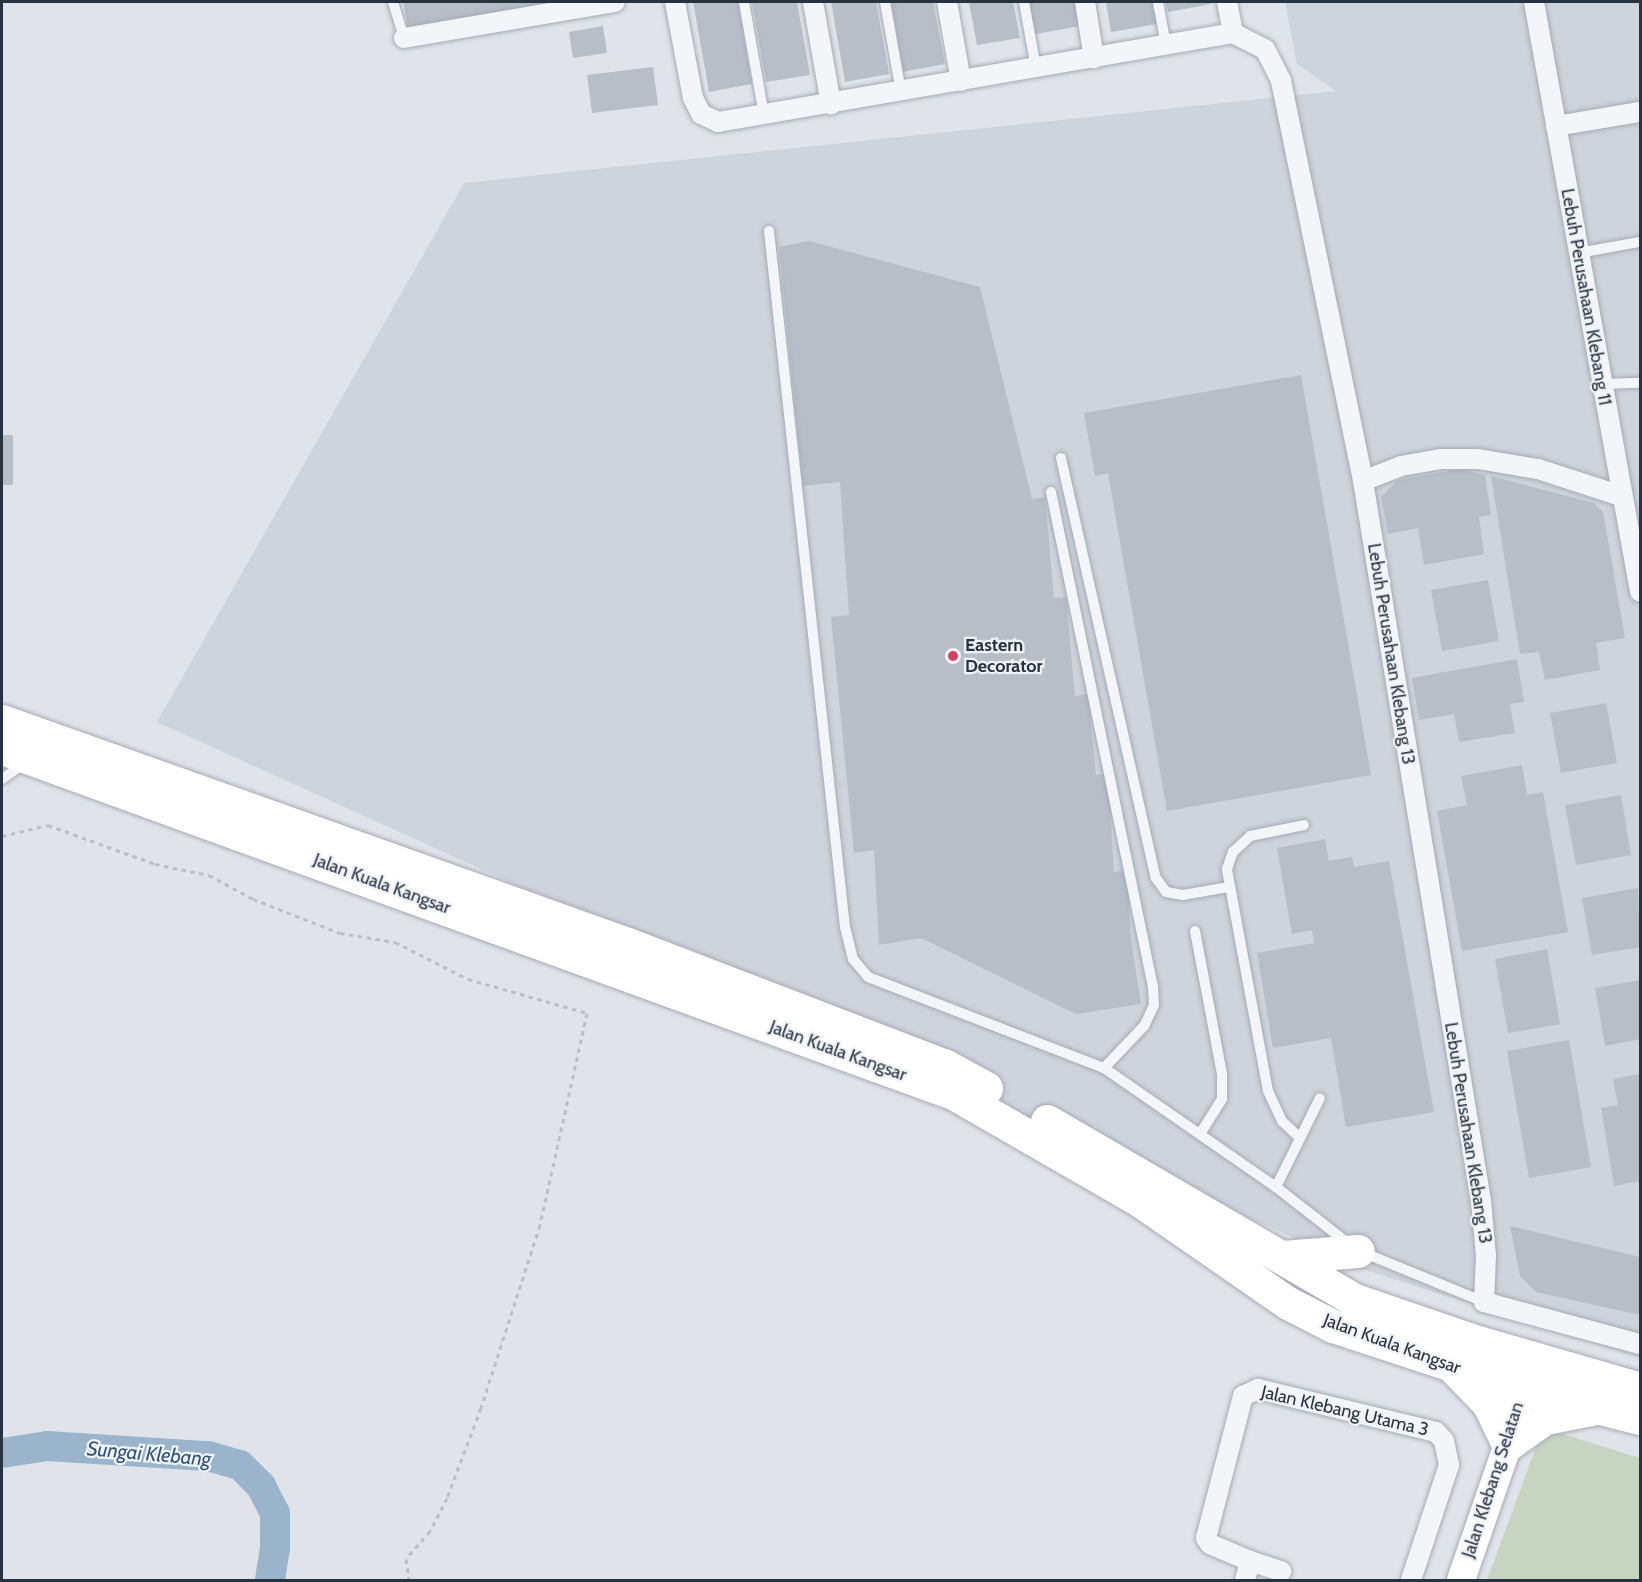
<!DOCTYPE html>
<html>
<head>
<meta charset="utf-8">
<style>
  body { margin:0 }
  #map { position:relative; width:1642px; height:1582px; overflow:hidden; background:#e0e4ea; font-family:Cabin,sans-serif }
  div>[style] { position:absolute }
  .built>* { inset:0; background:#ced3dc }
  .green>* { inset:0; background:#c7d4c1 }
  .river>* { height:30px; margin:-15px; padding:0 15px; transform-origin:15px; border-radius:15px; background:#99b4cb }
  .building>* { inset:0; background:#b7bec7 }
  .path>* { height:3px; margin-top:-1.5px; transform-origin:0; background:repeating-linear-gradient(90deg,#babfc5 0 4.5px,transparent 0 9px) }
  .roads { filter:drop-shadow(0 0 2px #a5abb4) drop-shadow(0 0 2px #a5abb4) }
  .lane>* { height:10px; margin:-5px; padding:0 5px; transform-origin:5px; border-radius:5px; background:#f3f5f8 }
  .street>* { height:20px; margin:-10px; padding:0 10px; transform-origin:10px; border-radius:10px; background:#f3f5f8 }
  .secondary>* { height:28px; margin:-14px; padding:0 14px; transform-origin:14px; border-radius:14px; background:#fff }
  .highway>* { height:33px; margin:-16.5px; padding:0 16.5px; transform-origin:16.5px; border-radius:16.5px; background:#fff }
  .dots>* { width:16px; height:16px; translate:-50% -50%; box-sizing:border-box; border:3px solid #f0f3f7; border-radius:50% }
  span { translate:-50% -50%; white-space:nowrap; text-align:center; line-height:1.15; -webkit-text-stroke:4.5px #f0f3f7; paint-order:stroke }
  .street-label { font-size:18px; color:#283342 }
  .poi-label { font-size:18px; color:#283342; font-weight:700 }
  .left { translate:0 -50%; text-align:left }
  .water-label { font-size:20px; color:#305478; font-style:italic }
  .frame { position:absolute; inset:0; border:3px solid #283342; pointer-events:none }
</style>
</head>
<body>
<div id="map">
  <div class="built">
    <i style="clip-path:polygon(1285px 2px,1640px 2px,1640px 1358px,1362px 1269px,157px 722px,464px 183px,1336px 91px,1297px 64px)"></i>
  </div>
  <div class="green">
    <i style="clip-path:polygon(1543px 1428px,1640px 1458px,1640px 1580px,1487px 1580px)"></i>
  </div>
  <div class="river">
    <i style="left:2px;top:1453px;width:46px;rotate:-8.8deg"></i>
    <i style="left:47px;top:1446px;width:161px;rotate:3.6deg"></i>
    <i style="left:208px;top:1456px;width:33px;rotate:16deg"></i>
    <i style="left:240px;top:1465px;width:30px;rotate:45deg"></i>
    <i style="left:261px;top:1486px;width:30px;rotate:63deg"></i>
    <i style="left:275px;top:1513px;width:35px;rotate:90deg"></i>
    <i style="left:275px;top:1548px;width:32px;rotate:99deg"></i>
  </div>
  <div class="building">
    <i style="clip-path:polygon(403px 2px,553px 2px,553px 3px,408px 29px)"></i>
    <i style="clip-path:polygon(693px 2px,738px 2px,752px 84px,709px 92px)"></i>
    <i style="clip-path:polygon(752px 2px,797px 2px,810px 75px,766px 82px)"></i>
    <i style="clip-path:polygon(831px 2px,876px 2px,889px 74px,845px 82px)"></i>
    <i style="clip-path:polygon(891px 2px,933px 2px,945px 64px,903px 72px)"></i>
    <i style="clip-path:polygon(969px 2px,1013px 2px,1020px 38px,977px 45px)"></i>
    <i style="clip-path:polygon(1029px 2px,1076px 2px,1081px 26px,1035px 34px)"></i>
    <i style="clip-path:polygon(1106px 2px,1153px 2px,1157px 24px,1111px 32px)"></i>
    <i style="clip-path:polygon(1166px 2px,1211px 2px,1211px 4px,1168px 12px)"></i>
    <i style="clip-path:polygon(603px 26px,607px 53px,573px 58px,569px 32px)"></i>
    <i style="clip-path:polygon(653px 67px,658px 105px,592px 113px,587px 75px)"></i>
    <i style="clip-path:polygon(809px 241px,980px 287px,1032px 499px,1045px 497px,1054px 598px,1066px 597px,1075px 696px,1088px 694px,1096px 775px,1108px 773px,1114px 872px,1127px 870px,1131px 939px,1141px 1004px,1076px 1014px,921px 938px,879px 945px,874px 850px,854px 853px,831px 617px,849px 615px,840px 482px,803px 486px,779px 247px)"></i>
    <i style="clip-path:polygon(1301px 375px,1371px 775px,1167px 811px,1108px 473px,1095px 476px,1084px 413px)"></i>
    <i style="clip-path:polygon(2px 435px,13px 435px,13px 485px,2px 485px)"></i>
    <i style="clip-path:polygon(1459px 469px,1485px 475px,1491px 515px,1479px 517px,1484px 554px,1424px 565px,1418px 528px,1388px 534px,1381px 497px,1398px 480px)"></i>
    <i style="clip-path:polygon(1491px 476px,1594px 503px,1603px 512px,1625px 638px,1596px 643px,1600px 670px,1545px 680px,1539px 652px,1520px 654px)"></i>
    <i style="clip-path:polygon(1488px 580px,1499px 641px,1442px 651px,1431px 590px)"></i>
    <i style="clip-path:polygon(1517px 659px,1524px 702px,1510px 704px,1515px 733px,1459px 742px,1454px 714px,1419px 720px,1412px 678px)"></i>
    <i style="clip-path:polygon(1606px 703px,1617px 763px,1561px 773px,1550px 713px)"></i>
    <i style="clip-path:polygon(1522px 765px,1527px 795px,1543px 792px,1568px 932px,1462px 951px,1437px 811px,1467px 805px,1461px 776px)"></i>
    <i style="clip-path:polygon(1621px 795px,1631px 855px,1576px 865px,1565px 805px)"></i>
    <i style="clip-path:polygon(1325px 839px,1329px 861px,1352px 857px,1354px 867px,1389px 861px,1434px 1112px,1346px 1127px,1331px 1038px,1273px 1048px,1257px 953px,1314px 943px,1312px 930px,1292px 934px,1277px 848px)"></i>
    <i style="clip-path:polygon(1638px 888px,1640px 947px,1592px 955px,1582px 898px)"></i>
    <i style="clip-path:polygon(1547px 949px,1560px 1024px,1508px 1033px,1495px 959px)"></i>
    <i style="clip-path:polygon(1640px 980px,1640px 1039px,1605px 1046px,1595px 988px)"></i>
    <i style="clip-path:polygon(1569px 1040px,1591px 1167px,1529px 1178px,1507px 1051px)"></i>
    <i style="clip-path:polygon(1640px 1074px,1640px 1181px,1614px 1186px,1601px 1108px,1618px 1105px,1613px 1079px)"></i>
    <i style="clip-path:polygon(1510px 1226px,1640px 1257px,1640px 1315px,1536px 1292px,1520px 1276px)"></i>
  </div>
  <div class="path">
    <i style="left:2px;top:836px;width:47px;rotate:-13.4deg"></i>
    <i style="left:48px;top:825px;width:114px;rotate:20deg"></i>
    <i style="left:155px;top:864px;width:55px;rotate:11.5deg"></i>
    <i style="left:209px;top:875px;width:50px;rotate:28.6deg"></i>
    <i style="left:253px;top:899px;width:93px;rotate:21.3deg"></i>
    <i style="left:340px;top:933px;width:56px;rotate:9.3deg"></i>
    <i style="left:395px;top:942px;width:82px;rotate:26.9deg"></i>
    <i style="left:468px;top:979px;width:124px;rotate:15.9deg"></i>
    <i style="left:587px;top:1013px;width:217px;rotate:102.5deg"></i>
    <i style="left:540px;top:1225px;width:192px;rotate:107.9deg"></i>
    <i style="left:481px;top:1408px;width:96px;rotate:110.7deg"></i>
    <i style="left:447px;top:1498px;width:37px;rotate:117deg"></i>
    <i style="left:430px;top:1531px;width:37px;rotate:131deg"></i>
    <i style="left:406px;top:1559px;width:21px;rotate:82deg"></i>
  </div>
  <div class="roads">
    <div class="lane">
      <i style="left:393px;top:2px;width:38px;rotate:73deg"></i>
      <i style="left:744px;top:2px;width:116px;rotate:80deg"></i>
      <i style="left:885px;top:2px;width:91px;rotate:79.9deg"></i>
      <i style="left:1024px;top:2px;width:67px;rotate:79.7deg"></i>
      <i style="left:1158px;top:2px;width:44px;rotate:79.5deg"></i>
      <i style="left:769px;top:231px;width:700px;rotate:83.77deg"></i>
      <i style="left:845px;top:927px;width:33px;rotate:76deg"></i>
      <i style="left:853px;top:959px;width:23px;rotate:50deg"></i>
      <i style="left:868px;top:977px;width:253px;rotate:21.1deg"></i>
      <i style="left:1104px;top:1068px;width:209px;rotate:34.7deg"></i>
      <i style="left:1276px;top:1187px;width:93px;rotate:38deg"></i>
      <i style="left:1578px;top:253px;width:63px;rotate:-10.1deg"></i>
      <i style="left:1602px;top:384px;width:38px;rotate:-2deg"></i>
      <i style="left:1061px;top:458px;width:431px;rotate:77.3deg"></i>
      <i style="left:1156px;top:878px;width:17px;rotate:54deg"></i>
      <i style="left:1166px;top:892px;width:17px;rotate:10deg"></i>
      <i style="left:1183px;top:895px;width:47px;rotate:-9.9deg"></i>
      <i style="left:1051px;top:492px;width:505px;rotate:78.36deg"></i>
      <i style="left:1153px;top:987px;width:18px;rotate:87deg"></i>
      <i style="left:1154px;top:1005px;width:23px;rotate:115deg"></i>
      <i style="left:1144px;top:1026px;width:58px;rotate:133.6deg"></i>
      <i style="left:2px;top:779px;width:29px;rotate:-35deg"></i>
      <i style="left:1195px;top:931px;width:146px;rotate:79.3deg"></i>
      <i style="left:1222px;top:1074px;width:25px;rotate:90deg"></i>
      <i style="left:1222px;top:1099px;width:40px;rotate:122deg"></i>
      <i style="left:1300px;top:1138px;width:25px;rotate:-137deg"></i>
      <i style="left:1282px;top:1121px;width:33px;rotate:-115deg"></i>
      <i style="left:1268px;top:1091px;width:226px;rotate:-100.5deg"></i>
      <i style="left:1227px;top:869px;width:18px;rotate:-71deg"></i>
      <i style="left:1233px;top:852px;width:23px;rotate:-43deg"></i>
      <i style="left:1250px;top:836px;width:55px;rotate:-11.5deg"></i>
      <i style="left:1276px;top:1187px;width:99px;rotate:-63.7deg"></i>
      <i style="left:1362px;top:1252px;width:132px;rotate:22.3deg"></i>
    </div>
    <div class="street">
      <i style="left:675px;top:2px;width:98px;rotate:79.4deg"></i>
      <i style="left:693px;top:98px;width:18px;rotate:63deg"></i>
      <i style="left:701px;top:114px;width:19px;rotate:25deg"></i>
      <i style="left:718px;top:122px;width:523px;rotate:-9.8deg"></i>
      <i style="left:813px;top:2px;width:104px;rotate:80deg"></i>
      <i style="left:947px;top:2px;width:80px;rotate:80deg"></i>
      <i style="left:1085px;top:2px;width:57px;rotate:80.9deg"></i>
      <i style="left:1227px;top:2px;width:32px;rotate:79deg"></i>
      <i style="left:1534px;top:2px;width:599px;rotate:79.81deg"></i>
      <i style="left:1233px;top:33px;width:36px;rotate:27deg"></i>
      <i style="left:1265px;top:49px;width:36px;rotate:63deg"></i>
      <i style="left:1281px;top:81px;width:408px;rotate:78.4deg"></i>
      <i style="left:1363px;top:481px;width:730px;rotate:80.69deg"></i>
      <i style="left:1481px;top:1201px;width:55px;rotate:84.8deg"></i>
      <i style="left:1486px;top:1256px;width:46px;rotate:92.5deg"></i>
      <i style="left:1484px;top:1302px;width:162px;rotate:15.1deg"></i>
      <i style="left:404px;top:38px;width:214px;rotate:-9.7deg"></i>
      <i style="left:1556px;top:126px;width:85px;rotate:-9.5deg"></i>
      <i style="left:1363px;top:481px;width:41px;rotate:-21.5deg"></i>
      <i style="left:1401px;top:466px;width:40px;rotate:-10deg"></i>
      <i style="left:1440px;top:459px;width:38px"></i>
      <i style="left:1478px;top:459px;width:61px;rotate:9.5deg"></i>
      <i style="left:1538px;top:469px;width:87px;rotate:18deg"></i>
      <i style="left:1250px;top:1561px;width:33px;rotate:18deg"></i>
      <i style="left:1245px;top:1580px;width:20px;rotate:-75deg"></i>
      <i style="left:1250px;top:1561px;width:43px;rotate:-157deg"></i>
      <i style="left:1210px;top:1544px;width:7px;rotate:-124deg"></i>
      <i style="left:1206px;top:1538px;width:147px;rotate:-75.4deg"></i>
      <i style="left:1243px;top:1396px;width:17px;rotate:-25deg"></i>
      <i style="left:1258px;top:1389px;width:183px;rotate:13.6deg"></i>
      <i style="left:1436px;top:1432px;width:12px;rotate:48deg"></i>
      <i style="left:1444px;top:1441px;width:25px;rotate:78deg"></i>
      <i style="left:1449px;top:1465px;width:121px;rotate:108.3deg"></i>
    </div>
    <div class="secondary">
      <i style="left:1461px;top:1580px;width:144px;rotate:-70.9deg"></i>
      <i style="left:1508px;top:1444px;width:66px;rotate:-76.8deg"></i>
    </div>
    <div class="highway">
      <i style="left:2px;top:721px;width:665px;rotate:19.61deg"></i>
      <i style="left:628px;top:944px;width:338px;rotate:21deg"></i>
      <i style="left:944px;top:1065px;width:48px;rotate:28.7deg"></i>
      <i style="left:2px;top:748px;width:1012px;rotate:19.94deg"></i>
      <i style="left:953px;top:1093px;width:215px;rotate:29.9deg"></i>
      <i style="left:1139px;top:1200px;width:181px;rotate:34.7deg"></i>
      <i style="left:1288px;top:1303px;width:51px;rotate:27.1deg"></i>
      <i style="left:1333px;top:1326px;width:199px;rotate:18.2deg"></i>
      <i style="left:1522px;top:1388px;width:122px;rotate:14.3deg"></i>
      <i style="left:1047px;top:1121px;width:356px;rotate:30.2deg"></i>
      <i style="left:1355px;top:1300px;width:120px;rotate:19deg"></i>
      <i style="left:1468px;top:1339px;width:179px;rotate:16.2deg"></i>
      <i style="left:1283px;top:1257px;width:75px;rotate:-4.6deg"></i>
      <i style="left:1455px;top:1369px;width:47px;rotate:45.9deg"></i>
      <i style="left:1488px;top:1403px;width:46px;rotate:64deg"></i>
      <i style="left:1508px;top:1444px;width:45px;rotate:-35.1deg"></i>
      <i style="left:1545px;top:1418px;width:47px;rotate:-11.1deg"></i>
    </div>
  </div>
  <div class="dots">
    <i style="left:953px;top:656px;background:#d43f5e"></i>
  </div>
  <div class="street-label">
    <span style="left:1586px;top:297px;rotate:80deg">Lebuh Perusahaan Klebang 11</span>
    <span style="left:1391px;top:654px;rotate:81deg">Lebuh Perusahaan Klebang 13</span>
    <span style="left:382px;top:884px;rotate:20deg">Jalan Kuala Kangsar</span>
    <span style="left:838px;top:1051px;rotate:20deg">Jalan Kuala Kangsar</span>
    <span style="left:1468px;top:1133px;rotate:81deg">Lebuh Perusahaan Klebang 13</span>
    <span style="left:1392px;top:1344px;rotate:20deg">Jalan Kuala Kangsar</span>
    <span style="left:1345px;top:1411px;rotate:13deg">Jalan Klebang Utama 3</span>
    <span style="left:1493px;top:1480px;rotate:-72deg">Jalan Klebang Selatan</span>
  </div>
  <div class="poi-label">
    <span class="left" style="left:965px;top:656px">Eastern<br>Decorator</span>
  </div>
  <div class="water-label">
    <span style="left:149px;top:1454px;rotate:5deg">Sungai Klebang</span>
  </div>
  <div class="frame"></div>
</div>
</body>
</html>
